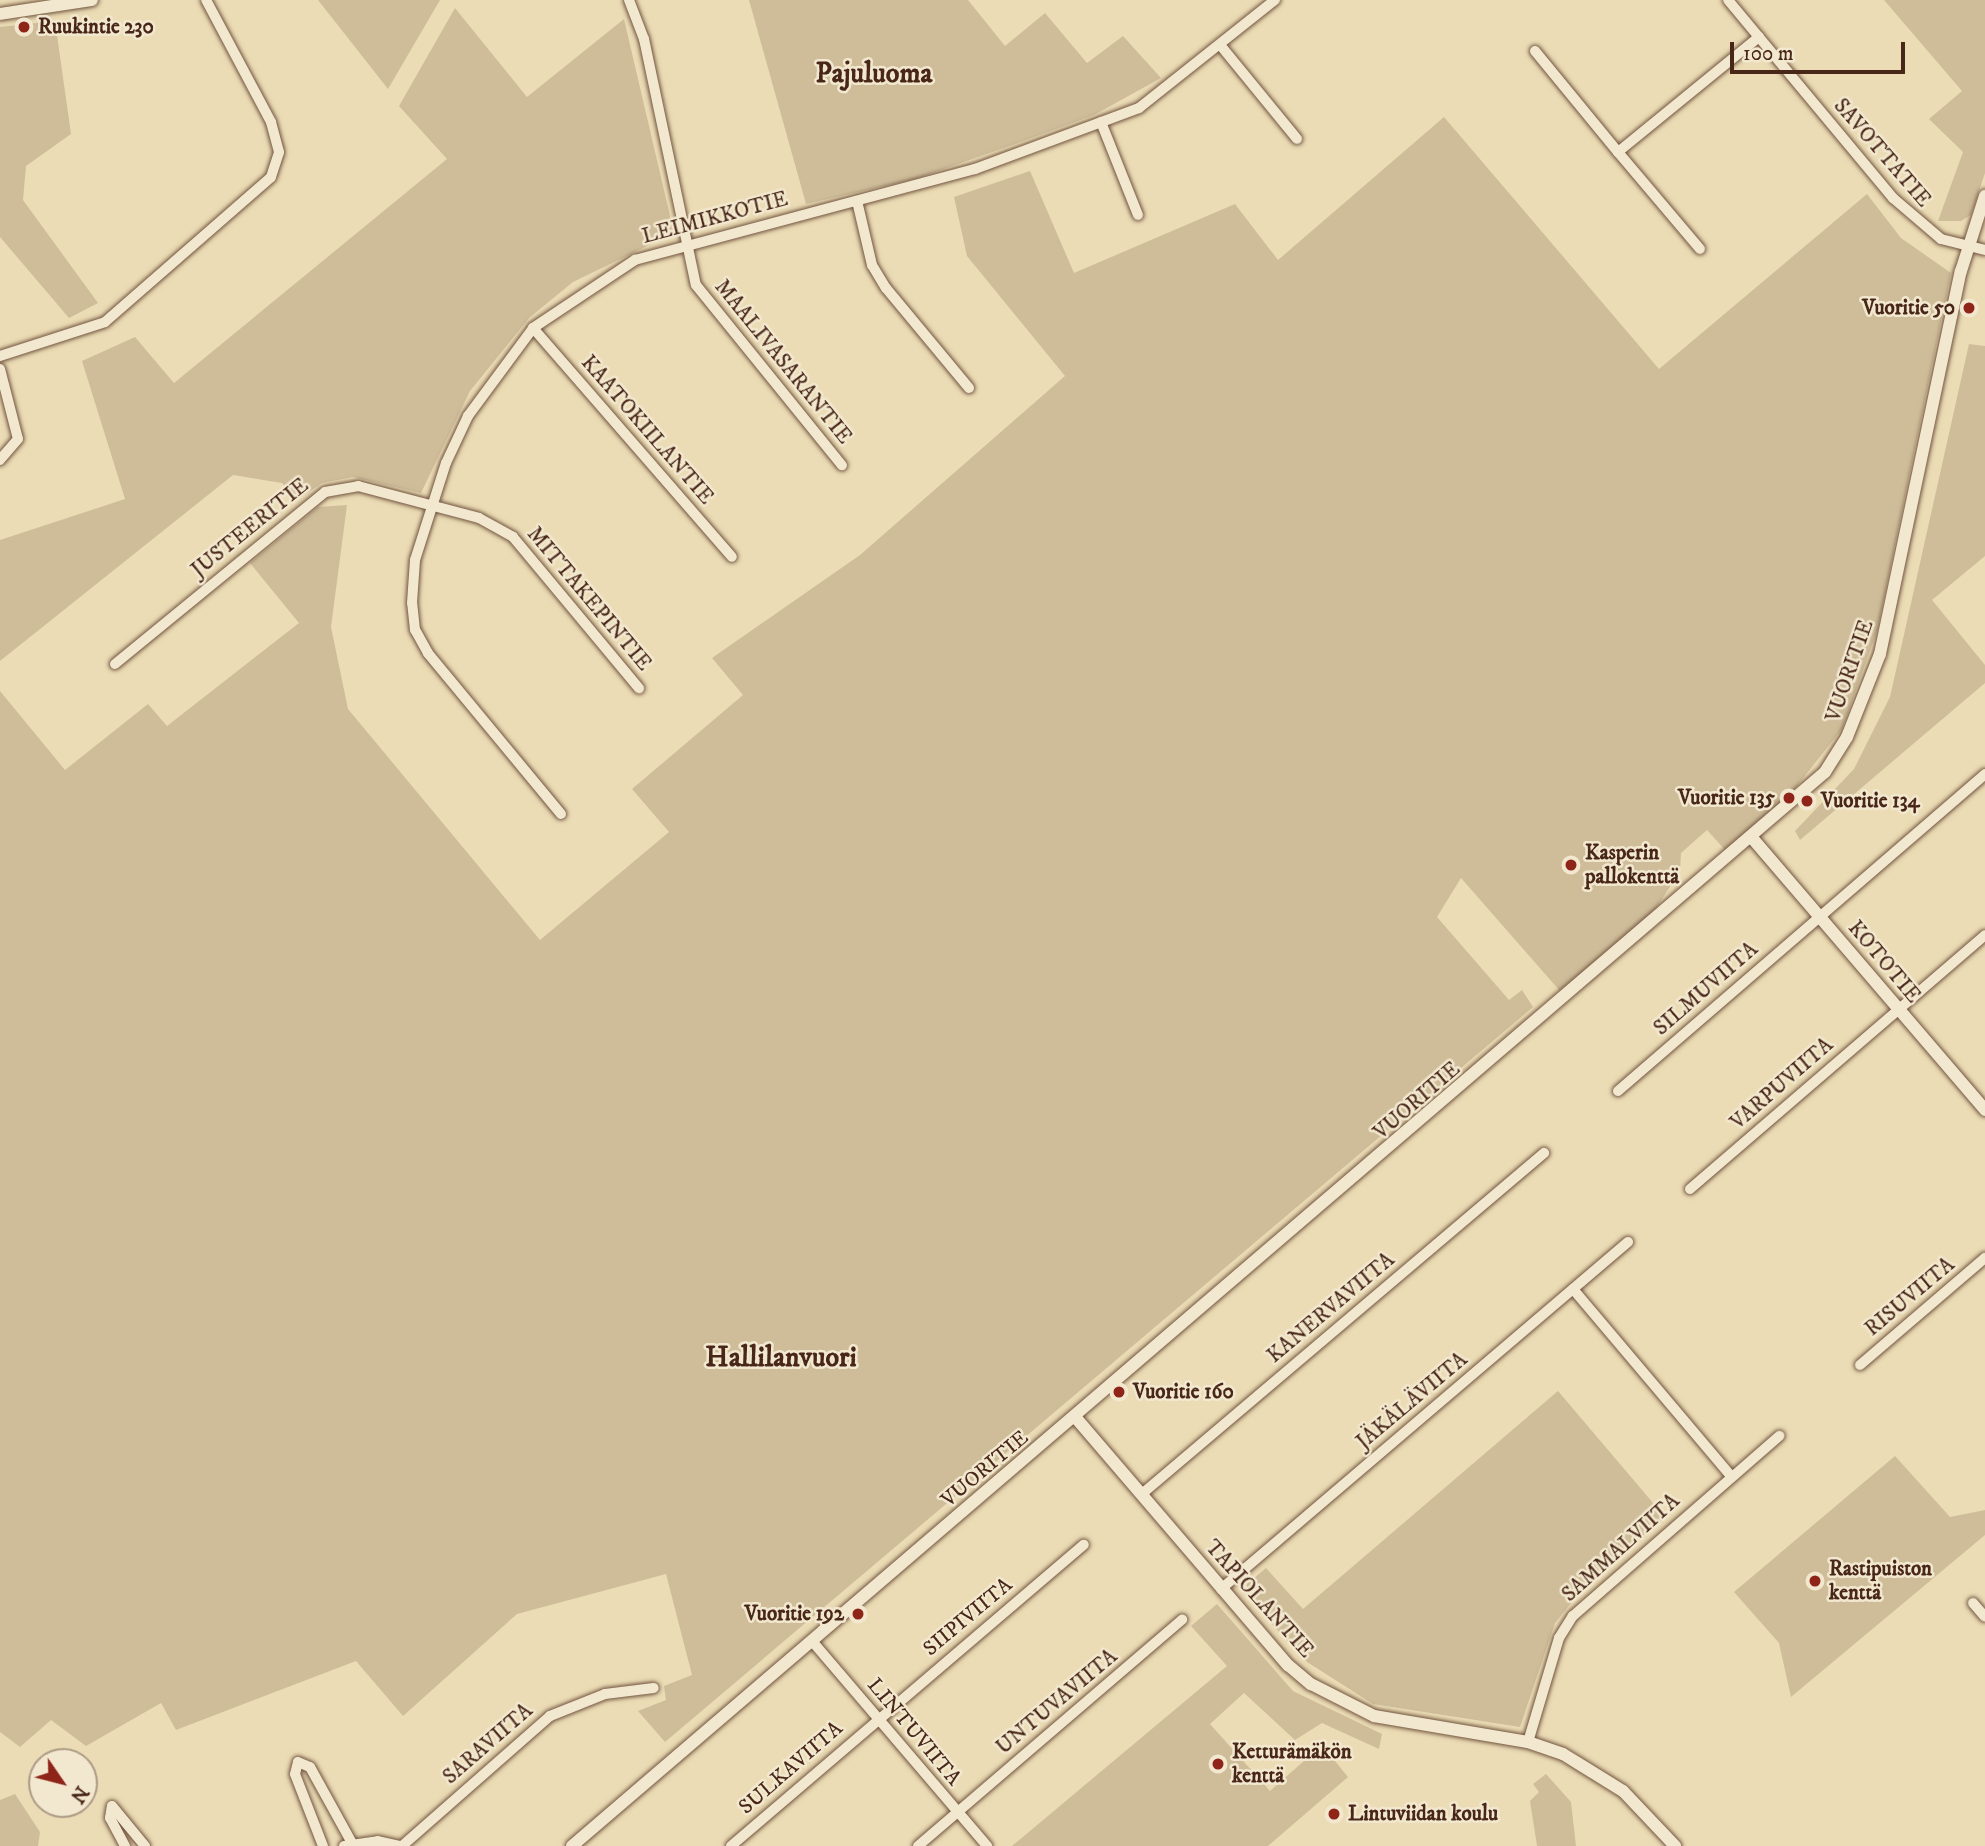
<!DOCTYPE html>
<html>
<head>
<meta charset="utf-8">
<style>
  body { margin:0 }
  #map { position:relative; width:1985px; height:1846px; overflow:hidden; background:#ebdcb5; font-family:"IM FELL DW Pica",serif }
  div>[style] { position:absolute }
  .green>* { inset:0; background:#cfbd9a }
  .roads { filter:drop-shadow(0 0 2px #72543f) drop-shadow(0 0 2px #72543f) }
  .minor>* { height:10px; margin:-5px; padding:0 5px; transform-origin:5px; border-radius:5px; background:#f2e8cf }
  .tertiary>* { height:12px; margin:-6px; padding:0 6px; transform-origin:6px; border-radius:6px; background:#f2e8cf }
  .dots>* { width:19px; height:19px; translate:-50% -50%; box-sizing:border-box; border:4px solid #f2e8cf; border-radius:50% }
  span { translate:-50% -50%; white-space:nowrap; text-align:center; line-height:1.15; -webkit-text-stroke:5px #f2e8cf; paint-order:stroke }
  .poi-label { font-size:21px; color:#492718; font-weight:700 }
  .left { translate:0 -50%; text-align:left }
  .right { translate:-100% -50%; text-align:right }
  .street-label { font-size:21px; color:#492718 }
  .district-label { font-size:28px; color:#492718; font-weight:700 }
  .north { position:absolute; left:28px; top:1748px; width:70px; height:70px; box-sizing:border-box; background:#f2e8cf; border:2px solid #ae9b86; border-radius:50%; rotate:125deg; font-size:19px; font-weight:700; line-height:28px; text-align:center; color:#492718 }
  .north::after { content:''; display:block; margin:auto; width:24px; height:32px; background:#8f2418; clip-path:polygon(50% 0,100% 100%,50% 72%,0 100%) }
  .scale { position:absolute; left:1730px; top:42px; width:175px; height:32px; box-sizing:border-box; border:4px solid #492718; border-top:0; padding-left:9px; font-size:21px; line-height:24px; white-space:nowrap; color:#492718; -webkit-text-stroke:5px #f2e8cf; paint-order:stroke }
</style>
</head>
<body>
<div id="map">
  <div class="green">
    <i style="clip-path:polygon(318px 0,440px 0,388px 89px)"></i>
    <i style="clip-path:polygon(749px 0,968px 0,1005px 46px,1045px 13px,1087px 63px,1123px 36px,1161px 78px,1094px 115px,1018px 143px,915px 179px,806px 204px)"></i>
    <i style="clip-path:polygon(1884px 0,1985px 0,1985px 173px,1971px 215px,1961px 221px,1938px 221px,1963px 152px,1929px 119px,1962px 91px)"></i>
    <i style="clip-path:polygon(455px 8px,527px 97px,624px 19px,674px 233px,573px 282px,529px 318px,470px 391px,421px 493px,353px 477px,322px 483px,297px 500px,282px 483px,233px 475px,0 661px,0 540px,125px 499px,82px 361px,135px 337px,174px 383px,447px 159px,399px 106px)"></i>
    <i style="clip-path:polygon(55px 21px,71px 134px,26px 166px,23px 200px,98px 303px,69px 318px,0 237px,0 27px)"></i>
    <i style="clip-path:polygon(1444px 117px,1659px 369px,1867px 194px,1901px 238px,1951px 273px,1877px 631px,1842px 729px,1788px 797px,1726px 851px,1707px 830px,1681px 853px,1680px 871px,1655px 910px,1560px 991px,1461px 878px,1437px 917px,1509px 1000px,1522px 990px,1533px 1007px,665px 1742px,638px 1711px,666px 1700px,664px 1686px,692px 1675px,666px 1574px,517px 1614px,403px 1716px,356px 1661px,176px 1730px,161px 1703px,86px 1746px,51px 1720px,20px 1747px,0 1732px,0 691px,65px 770px,148px 704px,167px 726px,299px 623px,250px 563px,318px 507px,347px 505px,331px 627px,348px 709px,540px 940px,669px 832px,632px 789px,743px 695px,712px 658px,860px 555px,1065px 376px,967px 256px,954px 197px,1030px 171px,1074px 273px,1235px 204px,1278px 260px)"></i>
    <i style="clip-path:polygon(1969px 344px,1985px 346px,1985px 556px,1932px 600px,1985px 665px,1985px 683px,1800px 840px,1795px 831px,1854px 769px,1890px 697px)"></i>
    <i style="clip-path:polygon(1558px 1391px,1665px 1517px,1588px 1582px,1555px 1623px,1520px 1727px,1373px 1704px,1307px 1662px,1246px 1596px,1247px 1584px,1266px 1568px,1303px 1609px)"></i>
    <i style="clip-path:polygon(1895px 1456px,1950px 1517px,1985px 1510px,1985px 1535px,1791px 1697px,1779px 1643px,1734px 1592px)"></i>
    <i style="clip-path:polygon(1217px 1604px,1293px 1691px,1382px 1734px,1379px 1749px,1322px 1723px,1295px 1740px,1244px 1693px,1210px 1724px,1270px 1791px,1322px 1745px,1348px 1777px,1268px 1846px,1012px 1846px,1227px 1666px,1191px 1626px)"></i>
    <i style="clip-path:polygon(1546px 1774px,1571px 1802px,1576px 1846px,1537px 1846px,1530px 1801px,1539px 1792px,1533px 1784px)"></i>
    <i style="clip-path:polygon(15px 1794px,40px 1832px,38px 1846px,0 1846px,0 1800px)"></i>
  </div>
  <div class="roads">
    <div class="minor">
      <i style="left:629px;top:0;width:42px;rotate:69deg"></i>
      <i style="left:644px;top:39px;width:251px;rotate:78.1deg"></i>
      <i style="left:696px;top:285px;width:232px;rotate:51deg"></i>
      <i style="left:1728px;top:0;width:258px;rotate:50.2deg"></i>
      <i style="left:1893px;top:198px;width:63px;rotate:40.5deg"></i>
      <i style="left:1941px;top:239px;width:45px;rotate:14deg"></i>
      <i style="left:1221px;top:46px;width:120px;rotate:50.7deg"></i>
      <i style="left:1535px;top:51px;width:131px;rotate:50.6deg"></i>
      <i style="left:1618px;top:152px;width:182px;rotate:-39.2deg"></i>
      <i style="left:1101px;top:122px;width:100px;rotate:68.3deg"></i>
      <i style="left:1618px;top:152px;width:127px;rotate:49.8deg"></i>
      <i style="left:857px;top:201px;width:66px;rotate:76.8deg"></i>
      <i style="left:872px;top:265px;width:27px;rotate:59deg"></i>
      <i style="left:886px;top:288px;width:130px;rotate:50.3deg"></i>
      <i style="left:533px;top:328px;width:303px;rotate:49deg"></i>
      <i style="left:0;top:356px;width:110px;rotate:-17.9deg"></i>
      <i style="left:105px;top:322px;width:220px;rotate:-41.1deg"></i>
      <i style="left:271px;top:177px;width:26px;rotate:-72deg"></i>
      <i style="left:279px;top:152px;width:31px;rotate:-105deg"></i>
      <i style="left:271px;top:122px;width:138px;rotate:-118deg"></i>
      <i style="left:0;top:369px;width:72px;rotate:75.6deg"></i>
      <i style="left:18px;top:439px;width:28px;rotate:131deg"></i>
      <i style="left:115px;top:664px;width:271px;rotate:-39.3deg"></i>
      <i style="left:325px;top:492px;width:34px;rotate:-10deg"></i>
      <i style="left:358px;top:486px;width:125px;rotate:14.8deg"></i>
      <i style="left:479px;top:518px;width:39px;rotate:29deg"></i>
      <i style="left:513px;top:537px;width:197px;rotate:50.2deg"></i>
      <i style="left:561px;top:814px;width:209px;rotate:-129.6deg"></i>
      <i style="left:428px;top:653px;width:26px;rotate:-119deg"></i>
      <i style="left:415px;top:630px;width:27px;rotate:-96deg"></i>
      <i style="left:412px;top:603px;width:43px;rotate:-86deg"></i>
      <i style="left:415px;top:560px;width:102px;rotate:-72.3deg"></i>
      <i style="left:446px;top:463px;width:52px;rotate:-64.9deg"></i>
      <i style="left:468px;top:416px;width:109px;rotate:-53.5deg"></i>
      <i style="left:533px;top:328px;width:123px;rotate:-33.7deg"></i>
      <i style="left:635px;top:260px;width:352px;rotate:-15deg"></i>
      <i style="left:975px;top:169px;width:175px;rotate:-20.4deg"></i>
      <i style="left:1139px;top:108px;width:174px;rotate:-38.5deg"></i>
      <i style="left:1618px;top:1091px;width:485px;rotate:-40.8deg"></i>
      <i style="left:1690px;top:1189px;width:389px;rotate:-40.7deg"></i>
      <i style="left:1573px;top:1289px;width:245px;rotate:49.8deg"></i>
      <i style="left:1860px;top:1365px;width:165px;rotate:-40.6deg"></i>
      <i style="left:1143px;top:1493px;width:526px;rotate:-40.29deg"></i>
      <i style="left:1221px;top:1589px;width:535px;rotate:-40.45deg"></i>
      <i style="left:1973px;top:1603px;width:18px;rotate:49deg"></i>
      <i style="left:812px;top:1641px;width:270px;rotate:49.5deg"></i>
      <i style="left:1528px;top:1742px;width:109px;rotate:-73.4deg"></i>
      <i style="left:1559px;top:1638px;width:26px;rotate:-58deg"></i>
      <i style="left:1573px;top:1616px;width:274px;rotate:-41.1deg"></i>
      <i style="left:125px;top:1846px;width:32px;rotate:-118deg"></i>
      <i style="left:110px;top:1818px;width:12px;rotate:-81deg"></i>
      <i style="left:112px;top:1806px;width:52px;rotate:50.5deg"></i>
      <i style="left:323px;top:1846px;width:77px;rotate:-111.3deg"></i>
      <i style="left:295px;top:1774px;width:12px;rotate:-76deg"></i>
      <i style="left:298px;top:1762px;width:13px;rotate:23deg"></i>
      <i style="left:310px;top:1767px;width:87px;rotate:61.1deg"></i>
      <i style="left:344px;top:1846px;width:34px;rotate:-8deg"></i>
      <i style="left:378px;top:1841px;width:22px;rotate:13deg"></i>
      <i style="left:402px;top:1846px;width:197px;rotate:-41.3deg"></i>
      <i style="left:550px;top:1716px;width:59px;rotate:-21.8deg"></i>
      <i style="left:605px;top:1694px;width:49px;rotate:-7deg"></i>
      <i style="left:731px;top:1846px;width:464px;rotate:-40.5deg"></i>
      <i style="left:918px;top:1846px;width:348px;rotate:-40.6deg"></i>
    </div>
    <div class="tertiary">
      <i style="left:0;top:14px;width:93px;rotate:-8.7deg"></i>
      <i style="left:1753px;top:839px;width:357px;rotate:49.4deg"></i>
      <i style="left:1076px;top:1418px;width:326px;rotate:49.4deg"></i>
      <i style="left:1288px;top:1665px;width:30px;rotate:40deg"></i>
      <i style="left:1311px;top:1684px;width:71px;rotate:26.9deg"></i>
      <i style="left:1374px;top:1716px;width:156px;rotate:9.6deg"></i>
      <i style="left:1528px;top:1742px;width:37px;rotate:19deg"></i>
      <i style="left:1563px;top:1754px;width:70px;rotate:31.7deg"></i>
      <i style="left:1623px;top:1791px;width:76px;rotate:46.6deg"></i>
      <i style="left:572px;top:1846px;width:1650px;rotate:-40.6deg"></i>
      <i style="left:1825px;top:772px;width:41px;rotate:-57.8deg"></i>
      <i style="left:1847px;top:737px;width:89px;rotate:-68.3deg"></i>
      <i style="left:1880px;top:654px;width:391px;rotate:-78.1deg"></i>
      <i style="left:1961px;top:271px;width:79px;rotate:-72.3deg"></i>
    </div>
  </div>
  <div class="dots">
    <i style="left:24px;top:27px;background:#8f2418"></i>
    <i style="left:1969px;top:308px;background:#8f2418"></i>
    <i style="left:1789px;top:798px;background:#8f2418"></i>
    <i style="left:1807px;top:801px;background:#8f2418"></i>
    <i style="left:1571px;top:865px;background:#8f2418"></i>
    <i style="left:1119px;top:1392px;background:#8f2418"></i>
    <i style="left:1815px;top:1581px;background:#8f2418"></i>
    <i style="left:858px;top:1614px;background:#8f2418"></i>
    <i style="left:1218px;top:1764px;background:#8f2418"></i>
    <i style="left:1334px;top:1814px;background:#8f2418"></i>
  </div>
  <div class="poi-label">
    <span class="left" style="left:38px;top:27px">Ruukintie 230</span>
    <span class="right" style="left:1955px;top:308px">Vuoritie 50</span>
    <span class="right" style="left:1775px;top:798px">Vuoritie 135</span>
    <span class="left" style="left:1821px;top:801px">Vuoritie 134</span>
    <span class="left" style="left:1585px;top:865px">Kasperin<br>pallokenttä</span>
    <span class="left" style="left:1133px;top:1392px">Vuoritie 160</span>
    <span class="left" style="left:1829px;top:1581px">Rastipuiston<br>kenttä</span>
    <span class="right" style="left:844px;top:1614px">Vuoritie 192</span>
    <span class="left" style="left:1232px;top:1764px">Ketturämäkön<br>kenttä</span>
    <span class="left" style="left:1348px;top:1814px">Lintuviidan koulu</span>
  </div>
  <div class="street-label">
    <span style="left:1882px;top:153px;rotate:49deg">SAVOTTATIE</span>
    <span style="left:715px;top:218px;rotate:-15deg">LEIMIKKOTIE</span>
    <span style="left:783px;top:362px;rotate:51deg">MAALIVASARANTIE</span>
    <span style="left:647px;top:430px;rotate:49deg">KAATOKIILANTIE</span>
    <span style="left:250px;top:528px;rotate:-39deg">JUSTEERITIE</span>
    <span style="left:589px;top:599px;rotate:50deg">MITTAKEPINTIE</span>
    <span style="left:1850px;top:671px;rotate:-71deg">VUORITIE</span>
    <span style="left:1884px;top:962px;rotate:50deg">KOTOTIE</span>
    <span style="left:1706px;top:989px;rotate:-41deg">SILMUVIITA</span>
    <span style="left:1782px;top:1084px;rotate:-41deg">VARPUVIITA</span>
    <span style="left:1417px;top:1101px;rotate:-41deg">VUORITIE</span>
    <span style="left:1910px;top:1297px;rotate:-40deg">RISUVIITA</span>
    <span style="left:1331px;top:1308px;rotate:-40deg">KANERVAVIITA</span>
    <span style="left:1412px;top:1401px;rotate:-40deg">JÄKÄLÄVIITA</span>
    <span style="left:985px;top:1469px;rotate:-40deg">VUORITIE</span>
    <span style="left:1621px;top:1548px;rotate:-42deg">SAMMALVIITA</span>
    <span style="left:1259px;top:1599px;rotate:48deg">TAPIOLANTIE</span>
    <span style="left:968px;top:1617px;rotate:-40deg">SIIPIVIITA</span>
    <span style="left:1057px;top:1702px;rotate:-40deg">UNTUVAVIITA</span>
    <span style="left:914px;top:1732px;rotate:50deg">LINTUVIITA</span>
    <span style="left:488px;top:1744px;rotate:-41deg">SARAVIITA</span>
    <span style="left:791px;top:1768px;rotate:-41deg">SULKAVIITA</span>
  </div>
  <div class="district-label">
    <span style="left:874px;top:74px">Pajuluoma</span>
    <span style="left:781px;top:1358px">Hallilanvuori</span>
  </div>
  <div class="north">N</div>
  <div class="scale">100 m</div>
</div>
</body>
</html>
